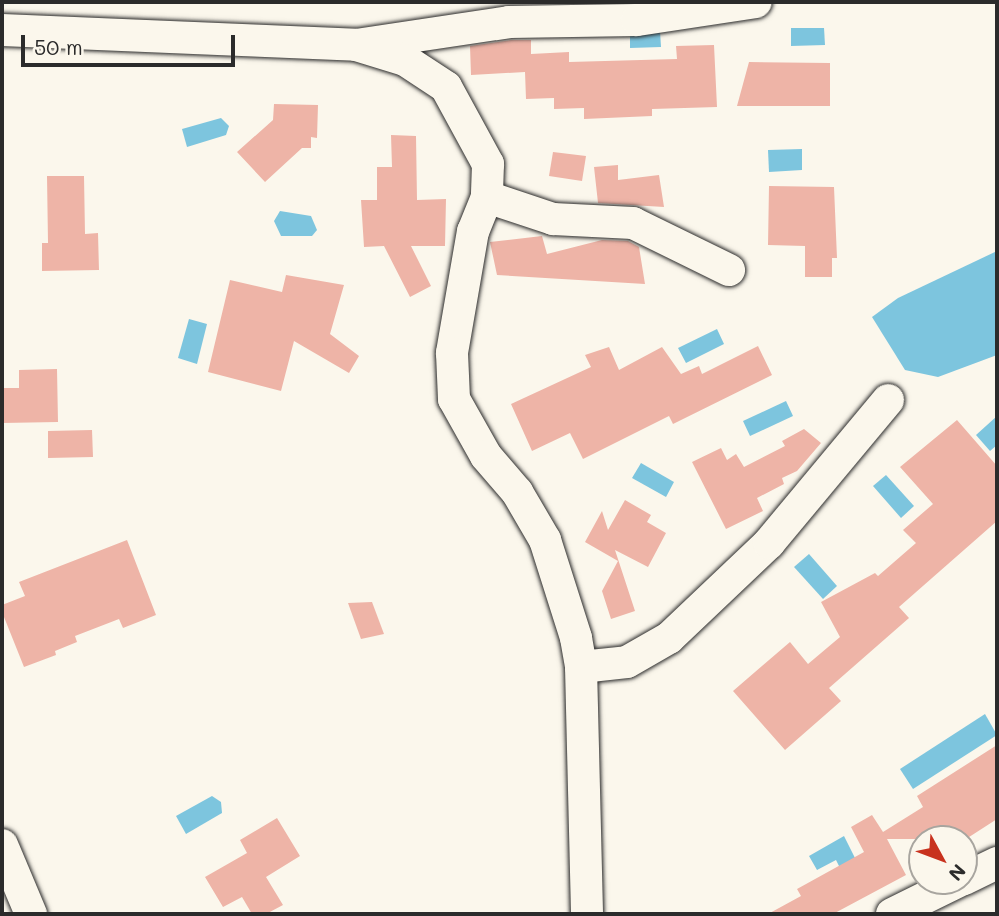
<!DOCTYPE html>
<html>
<head>
<meta charset="utf-8">
<style>
  body { margin:0 }
  #map { position:relative; width:999px; height:916px; overflow:hidden; background:#fbf7ec; font-family:Mali,sans-serif }
  div>[style] { position:absolute }
  .water>* { inset:0; background:#7dc5de }
  .building>* { inset:0; background:#eeb4a7 }
  .roads { filter:drop-shadow(0 0 2px #2b2b2b) drop-shadow(0 0 2px #2b2b2b) }
  .minor>* { height:32px; margin:-16px; padding:0 16px; transform-origin:16px; border-radius:16px; background:#fbf7ec }
  span { translate:-50% -50%; white-space:nowrap; text-align:center; line-height:1.15; -webkit-text-stroke:6px #fbf7ec; paint-order:stroke }
  .frame { position:absolute; inset:0; border:4px solid #2b2b2b; pointer-events:none }
  .north { position:absolute; left:908px; top:825px; width:70px; height:70px; box-sizing:border-box; background:#fbf7ec; border:2px solid #a8a59f; border-radius:50%; rotate:131deg; font-size:19px; font-weight:700; line-height:28px; text-align:center; color:#2b2b2b }
  .north::after { content:''; display:block; margin:auto; width:24px; height:32px; background:#c8321e; clip-path:polygon(50% 0,100% 100%,50% 72%,0 100%) }
  .scale { position:absolute; left:21px; top:35px; width:214px; height:32px; box-sizing:border-box; border:4px solid #2b2b2b; border-top:0; padding-left:9px; font-size:21px; line-height:24px; white-space:nowrap; color:#2b2b2b; -webkit-text-stroke:5px #fbf7ec; paint-order:stroke }
</style>
</head>
<body>
<div id="map">
  <div class="water">
    <i style="clip-path:polygon(791px 28px,824px 28px,825px 45px,791px 46px)"></i>
    <i style="clip-path:polygon(660px 31px,661px 47px,630px 48px,630px 32px)"></i>
    <i style="clip-path:polygon(221px 118px,229px 126px,226px 135px,187px 147px,182px 129px)"></i>
    <i style="clip-path:polygon(802px 149px,802px 170px,769px 172px,768px 150px)"></i>
    <i style="clip-path:polygon(280px 211px,311px 216px,317px 230px,312px 236px,281px 236px,274px 221px)"></i>
    <i style="clip-path:polygon(997px 251px,997px 355px,938px 377px,905px 370px,872px 317px,898px 298px)"></i>
    <i style="clip-path:polygon(189px 319px,207px 324px,197px 364px,178px 358px)"></i>
    <i style="clip-path:polygon(717px 329px,724px 344px,686px 363px,678px 348px)"></i>
    <i style="clip-path:polygon(786px 401px,793px 416px,750px 436px,743px 421px)"></i>
    <i style="clip-path:polygon(997px 416px,997px 445px,990px 451px,976px 435px)"></i>
    <i style="clip-path:polygon(641px 463px,674px 482px,666px 497px,632px 478px)"></i>
    <i style="clip-path:polygon(886px 475px,914px 506px,901px 518px,873px 486px)"></i>
    <i style="clip-path:polygon(809px 554px,837px 586px,823px 599px,794px 567px)"></i>
    <i style="clip-path:polygon(985px 714px,997px 735px,913px 789px,900px 769px)"></i>
    <i style="clip-path:polygon(212px 796px,221px 802px,222px 813px,186px 834px,176px 816px)"></i>
    <i style="clip-path:polygon(844px 836px,856px 860px,840px 868px,836px 860px,817px 870px,809px 856px)"></i>
  </div>
  <div class="building">
    <i style="clip-path:polygon(511px 40px,531px 40px,531px 54px,569px 52px,569px 62px,677px 59px,676px 46px,714px 45px,717px 107px,652px 109px,652px 116px,584px 119px,584px 108px,554px 109px,554px 98px,526px 99px,525px 72px,471px 75px,470px 46px)"></i>
    <i style="clip-path:polygon(749px 62px,830px 63px,830px 106px,737px 106px)"></i>
    <i style="clip-path:polygon(274px 104px,318px 105px,317px 138px,311px 137px,311px 148px,302px 148px,265px 182px,237px 152px,273px 120px)"></i>
    <i style="clip-path:polygon(391px 135px,416px 136px,417px 200px,446px 199px,445px 246px,411px 246px,431px 286px,410px 297px,384px 246px,364px 247px,361px 200px,377px 200px,377px 167px,392px 167px)"></i>
    <i style="clip-path:polygon(553px 152px,586px 156px,582px 181px,549px 176px)"></i>
    <i style="clip-path:polygon(618px 165px,618px 180px,659px 175px,664px 207px,598px 203px,594px 167px)"></i>
    <i style="clip-path:polygon(47px 176px,84px 176px,85px 234px,98px 233px,99px 270px,42px 271px,42px 243px,48px 243px)"></i>
    <i style="clip-path:polygon(769px 186px,834px 187px,837px 258px,832px 258px,832px 277px,805px 277px,805px 246px,768px 245px)"></i>
    <i style="clip-path:polygon(542px 236px,547px 254px,602px 240px,628px 241px,639px 247px,645px 284px,497px 275px,490px 242px)"></i>
    <i style="clip-path:polygon(286px 275px,344px 285px,330px 334px,359px 356px,349px 373px,294px 341px,281px 391px,208px 372px,230px 280px,282px 292px)"></i>
    <i style="clip-path:polygon(758px 346px,772px 375px,673px 424px,669px 416px,583px 459px,570px 433px,532px 451px,511px 404px,591px 367px,585px 355px,609px 347px,619px 370px,662px 347px,681px 374px,699px 366px,702px 374px)"></i>
    <i style="clip-path:polygon(57px 369px,58px 422px,2px 423px,2px 388px,19px 388px,19px 370px)"></i>
    <i style="clip-path:polygon(957px 420px,997px 466px,997px 521px,899px 607px,909px 618px,829px 688px,841px 701px,785px 750px,733px 691px,790px 642px,808px 664px,840px 637px,821px 602px,875px 573px,878px 576px,916px 543px,903px 530px,933px 504px,900px 467px)"></i>
    <i style="clip-path:polygon(804px 429px,821px 443px,797px 471px,782px 478px,784px 484px,757px 498px,763px 511px,726px 529px,692px 462px,721px 448px,727px 460px,736px 454px,744px 467px,785px 446px,782px 441px)"></i>
    <i style="clip-path:polygon(92px 430px,93px 457px,48px 458px,48px 431px)"></i>
    <i style="clip-path:polygon(625px 500px,651px 515px,647px 522px,666px 533px,648px 567px,615px 550px,635px 611px,611px 619px,602px 591px,618px 561px,585px 542px,602px 511px,608px 530px)"></i>
    <i style="clip-path:polygon(127px 540px,156px 615px,123px 628px,119px 619px,75px 636px,77px 642px,55px 651px,56px 655px,24px 667px,2px 612px,2px 605px,25px 596px,19px 582px)"></i>
    <i style="clip-path:polygon(372px 602px,384px 634px,361px 639px,348px 603px)"></i>
    <i style="clip-path:polygon(997px 745px,997px 819px,966px 839px,887px 839px,906px 875px,833px 914px,768px 914px,801px 896px,797px 889px,864px 852px,851px 827px,872px 815px,883px 832px,923px 807px,917px 796px)"></i>
    <i style="clip-path:polygon(277px 818px,300px 856px,266px 877px,283px 905px,266px 914px,252px 914px,242px 897px,223px 907px,205px 877px,247px 853px,240px 840px)"></i>
  </div>
  <div class="roads">
    <div class="minor">
      <i style="left:2px;top:30px;width:354px;rotate:2.4deg"></i>
      <i style="left:356px;top:45px;width:155px;rotate:-8.5deg"></i>
      <i style="left:509px;top:22px;width:128px;rotate:-0.9deg"></i>
      <i style="left:637px;top:20px;width:120px;rotate:-8.6deg"></i>
      <i style="left:356px;top:45px;width:51px;rotate:17deg"></i>
      <i style="left:405px;top:60px;width:49px;rotate:33.4deg"></i>
      <i style="left:446px;top:87px;width:88px;rotate:61.4deg"></i>
      <i style="left:488px;top:164px;width:33px;rotate:92deg"></i>
      <i style="left:487px;top:197px;width:37px;rotate:112deg"></i>
      <i style="left:473px;top:231px;width:124px;rotate:99.8deg"></i>
      <i style="left:452px;top:353px;width:46px;rotate:87.5deg"></i>
      <i style="left:454px;top:399px;width:65px;rotate:60.7deg"></i>
      <i style="left:486px;top:456px;width:48px;rotate:49.3deg"></i>
      <i style="left:517px;top:492px;width:56px;rotate:59.7deg"></i>
      <i style="left:545px;top:540px;width:103px;rotate:72.4deg"></i>
      <i style="left:576px;top:638px;width:29px;rotate:80deg"></i>
      <i style="left:581px;top:667px;width:247px;rotate:88.6deg"></i>
      <i style="left:487px;top:197px;width:70px;rotate:18.4deg"></i>
      <i style="left:553px;top:219px;width:80px;rotate:2.9deg"></i>
      <i style="left:633px;top:223px;width:107px;rotate:26.1deg"></i>
      <i style="left:581px;top:667px;width:46px;rotate:-6.2deg"></i>
      <i style="left:627px;top:662px;width:48px;rotate:-29.7deg"></i>
      <i style="left:669px;top:638px;width:138px;rotate:-43.5deg"></i>
      <i style="left:769px;top:543px;width:186px;rotate:-50.2deg"></i>
      <i style="left:2px;top:845px;width:75px;rotate:67.2deg"></i>
      <i style="left:964px;top:879px;width:37px;rotate:-26deg"></i>
      <i style="left:892px;top:914px;width:75px;rotate:-26.2deg"></i>
    </div>
  </div>
  <div class="frame"></div>
  <div class="north">N</div>
  <div class="scale">50 m</div>
</div>
</body>
</html>
